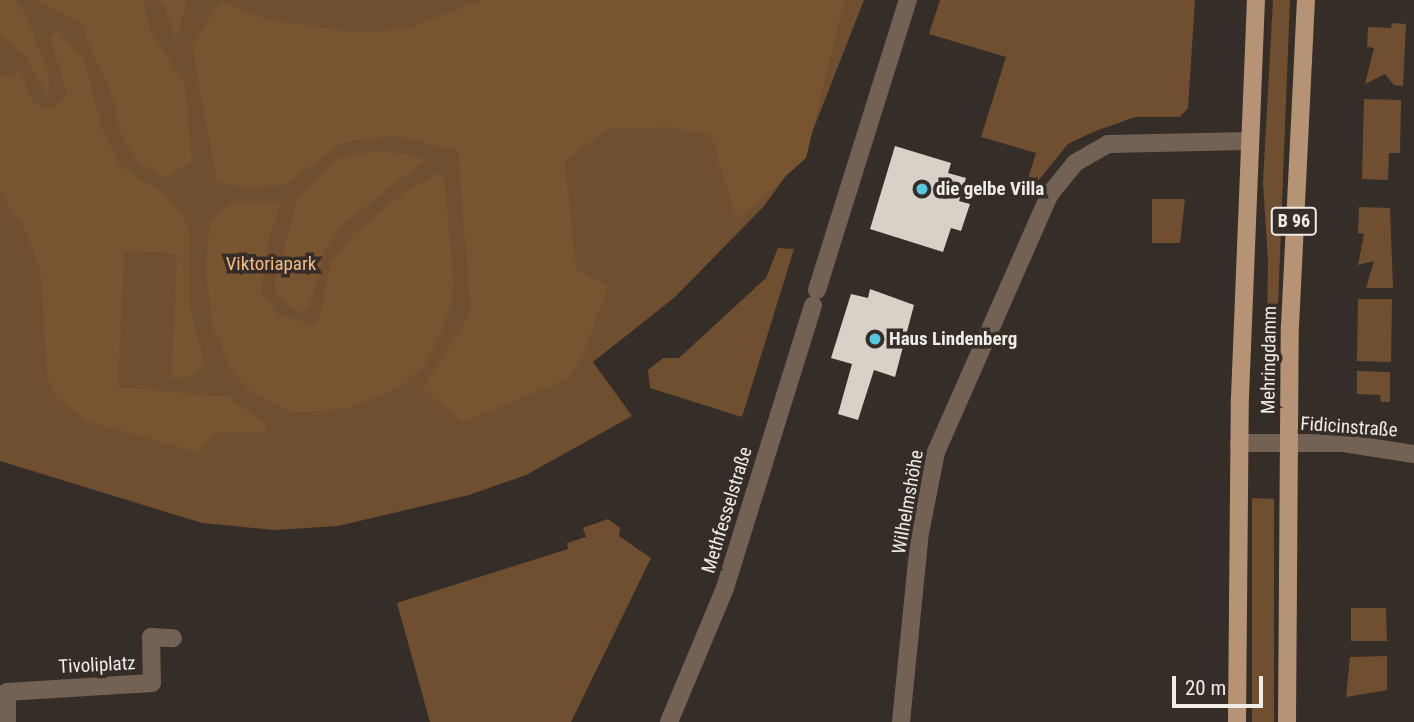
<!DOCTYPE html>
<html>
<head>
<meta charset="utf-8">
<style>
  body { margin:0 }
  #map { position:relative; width:1414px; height:722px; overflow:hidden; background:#352d27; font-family:"Roboto Condensed",sans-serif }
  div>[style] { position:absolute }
  .green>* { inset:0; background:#704f31 }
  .forest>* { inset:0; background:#795431 }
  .building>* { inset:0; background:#d9d0c7 }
  .minor>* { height:18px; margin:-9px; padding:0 9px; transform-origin:9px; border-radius:9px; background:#736253 }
  .primary>* { height:18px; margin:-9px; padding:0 9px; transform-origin:9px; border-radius:9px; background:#b69374 }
  .dots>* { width:19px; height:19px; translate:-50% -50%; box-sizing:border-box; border:4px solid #352d27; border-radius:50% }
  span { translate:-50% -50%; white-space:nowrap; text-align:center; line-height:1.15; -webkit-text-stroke:7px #352d27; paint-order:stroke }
  .shield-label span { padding:2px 5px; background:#352d27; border:2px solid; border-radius:5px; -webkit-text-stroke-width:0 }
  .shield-label { font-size:18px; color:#f1ece8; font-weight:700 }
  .poi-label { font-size:19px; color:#f1ece8; font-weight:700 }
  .left { translate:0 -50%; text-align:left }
  .park-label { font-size:19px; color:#f6b982 }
  .street-label { font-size:19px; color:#f1ece8 }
  .scale { position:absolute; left:1172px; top:676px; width:91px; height:32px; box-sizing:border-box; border:4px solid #f1ece8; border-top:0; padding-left:9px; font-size:21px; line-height:24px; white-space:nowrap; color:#f1ece8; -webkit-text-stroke:5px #352d27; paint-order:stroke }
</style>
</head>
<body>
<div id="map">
  <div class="green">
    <i style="clip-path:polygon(0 0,864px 0,806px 148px,764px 206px,675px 297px,593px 362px,632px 416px,526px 475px,469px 495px,338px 526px,274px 530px,202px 523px,0 461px)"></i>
    <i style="clip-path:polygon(940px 0,1195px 0,1188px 108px,1180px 117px,1135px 117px,1093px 132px,1068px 144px,1033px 187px,1026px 185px,1036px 153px,981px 137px,1006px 57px,929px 34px)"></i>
    <i style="clip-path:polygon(1273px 0,1290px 0,1274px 406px,1266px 406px,1268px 262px,1263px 182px)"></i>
    <i style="clip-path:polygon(1392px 23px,1406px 24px,1403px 86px,1394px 85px,1385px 74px,1365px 84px,1374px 48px,1367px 47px,1368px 27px,1391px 28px)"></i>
    <i style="clip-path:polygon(1364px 99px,1401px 100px,1400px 153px,1389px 153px,1388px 180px,1362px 179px)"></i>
    <i style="clip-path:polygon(1152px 199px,1185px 199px,1180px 243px,1152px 243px)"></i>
    <i style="clip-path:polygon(1359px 207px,1390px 208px,1393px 288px,1366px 288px,1374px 261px,1358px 265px,1364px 234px,1358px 233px)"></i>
    <i style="clip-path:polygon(778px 248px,794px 249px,742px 417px,650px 388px,648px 370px,663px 358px,679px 358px,766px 278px)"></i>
    <i style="clip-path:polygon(1358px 299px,1392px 299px,1391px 362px,1357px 361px)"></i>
    <i style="clip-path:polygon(1357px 371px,1390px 372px,1390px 402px,1381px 402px,1380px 395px,1357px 394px)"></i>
    <i style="clip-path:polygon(1252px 498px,1274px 499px,1274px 722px,1252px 722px)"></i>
    <i style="clip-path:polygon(608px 519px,620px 528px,619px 536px,651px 558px,571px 722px,430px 722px,397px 603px,568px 549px,567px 543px,586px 537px,583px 528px)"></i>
    <i style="clip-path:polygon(1351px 608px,1386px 608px,1387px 641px,1351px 641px)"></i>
    <i style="clip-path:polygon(1387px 656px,1387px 690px,1346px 697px,1350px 657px)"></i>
  </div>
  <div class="forest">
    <i style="clip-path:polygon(0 0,15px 0,26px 15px,48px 71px,49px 98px,25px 56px,0 35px)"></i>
    <i style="clip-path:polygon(35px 0,143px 0,151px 32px,185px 85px,192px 160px,170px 176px,157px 175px,136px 159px,122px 137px,112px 96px,80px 23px)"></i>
    <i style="clip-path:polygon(158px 0,187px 0,176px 39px,165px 8px)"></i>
    <i style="clip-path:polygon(482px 0,844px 0,806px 158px,737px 219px,711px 135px,667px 127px,606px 129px,565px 162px,576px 269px,608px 286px,582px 357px,568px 378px,462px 423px,423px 388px,471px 312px,458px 151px,398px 136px,345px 141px,285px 185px,245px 187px,217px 182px,192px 46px,220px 2px,268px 20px,359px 33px,406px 29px)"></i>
    <i style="clip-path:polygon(57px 29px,84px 59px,103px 131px,120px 166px,169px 197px,190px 228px,190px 308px,204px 363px,189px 377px,172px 379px,177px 253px,124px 251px,118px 387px,228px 397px,266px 424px,265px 432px,217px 432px,198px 452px,87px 421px,56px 397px,48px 379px,40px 269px,26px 232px,0 192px,0 78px,21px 71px,33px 103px,48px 108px,62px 102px,67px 92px,50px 39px)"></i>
    <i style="clip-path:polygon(379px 151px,426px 159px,344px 224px,324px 251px,309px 308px,301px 312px,292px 308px,276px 295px,274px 285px,298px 197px,339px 158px)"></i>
    <i style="clip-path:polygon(439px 173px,445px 183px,454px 288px,444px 328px,426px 364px,399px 388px,349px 408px,294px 413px,253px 394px,232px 371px,212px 325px,206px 270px,210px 222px,234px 202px,281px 203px,269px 239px,261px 292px,278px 315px,312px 324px,319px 319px,331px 264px,353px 234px,405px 192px)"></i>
  </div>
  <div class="building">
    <i style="clip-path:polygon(895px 146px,951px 163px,948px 173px,966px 178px,959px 201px,970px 204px,961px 231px,951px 228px,943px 252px,870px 229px)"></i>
    <i style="clip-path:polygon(870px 289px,914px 305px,895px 377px,874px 370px,858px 420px,838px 414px,852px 364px,831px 358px,851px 294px,868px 298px)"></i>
  </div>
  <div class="minor">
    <i style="left:817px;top:290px;width:304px;rotate:-72.6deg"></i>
    <i style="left:1239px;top:443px;width:104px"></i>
    <i style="left:1343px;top:443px;width:72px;rotate:8.8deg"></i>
    <i style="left:7px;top:722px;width:30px;rotate:-90deg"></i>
    <i style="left:7px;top:692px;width:145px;rotate:-3.6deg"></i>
    <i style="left:152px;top:683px;width:46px;rotate:-91.2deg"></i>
    <i style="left:151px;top:637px;width:22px;rotate:3deg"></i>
    <i style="left:669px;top:722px;width:145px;rotate:-67.3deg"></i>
    <i style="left:725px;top:588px;width:296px;rotate:-72.7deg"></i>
    <i style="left:901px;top:722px;width:190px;rotate:-84.3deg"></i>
    <i style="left:920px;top:533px;width:83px;rotate:-78.8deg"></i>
    <i style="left:936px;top:452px;width:282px;rotate:-66.2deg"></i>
    <i style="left:1050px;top:194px;width:40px;rotate:-51deg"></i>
    <i style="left:1075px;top:163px;width:38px;rotate:-30deg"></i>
    <i style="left:1108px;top:144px;width:140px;rotate:-1.2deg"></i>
  </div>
  <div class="primary">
    <i style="left:1237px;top:722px;width:325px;rotate:-89.5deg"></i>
    <i style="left:1240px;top:397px;width:397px;rotate:-87.7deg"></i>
    <i style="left:1287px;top:722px;width:396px;rotate:-89.6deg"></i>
    <i style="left:1290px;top:326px;width:326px;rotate:-87.2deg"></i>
  </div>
  <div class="dots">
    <i style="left:922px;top:189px;background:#56c9e0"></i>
    <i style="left:875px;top:339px;background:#56c9e0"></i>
  </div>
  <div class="shield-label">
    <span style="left:1294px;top:221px">B 96</span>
  </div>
  <div class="poi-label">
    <span class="left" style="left:936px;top:189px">die gelbe Villa</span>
    <span class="left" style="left:889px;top:339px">Haus Lindenberg</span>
  </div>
  <div class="park-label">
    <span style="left:271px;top:264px">Viktoriapark</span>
  </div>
  <div class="street-label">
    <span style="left:1269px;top:360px;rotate:-89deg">Mehringdamm</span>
    <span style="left:1349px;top:427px;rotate:4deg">Fidicinstraße</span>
    <span style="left:908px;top:502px;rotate:-80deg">Wilhelmshöhe</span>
    <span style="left:727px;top:510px;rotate:-73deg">Methfesselstraße</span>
    <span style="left:97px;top:665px;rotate:-3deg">Tivoliplatz</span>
  </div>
  <div class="scale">20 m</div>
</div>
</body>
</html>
